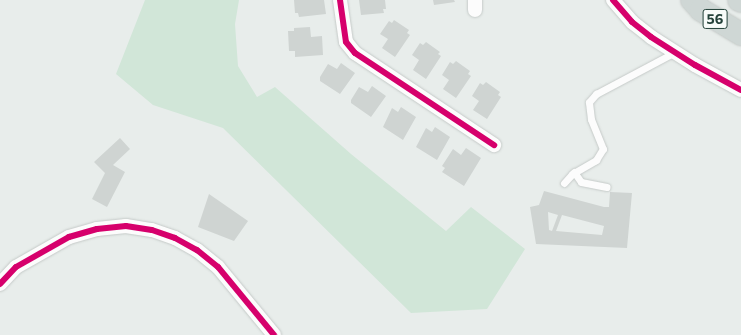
<!DOCTYPE html>
<html>
<head>
<meta charset="utf-8">
<style>
  body { margin:0 }
  #map { position:relative; width:741px; height:335px; overflow:hidden; background:#e8edeb; font-family:Commissioner,sans-serif }
  div>[style] { position:absolute }
  .green>* { inset:0; background:#d1e6d8 }
  .building>* { inset:0; background:#cfd4d2 }
  .roads { filter:drop-shadow(0 0 1px #c5cac8) drop-shadow(0 0 1px #c5cac8) }
  .lane>* { height:7px; margin:-3.5px; padding:0 3.5px; transform-origin:3.5px; border-radius:3.5px; background:#fcfcfc }
  .street>* { height:14px; margin:-7px; padding:0 7px; transform-origin:7px; border-radius:7px; background:#fcfcfc }
  .primary>* { height:22px; margin:-11px; padding:0 11px; transform-origin:11px; border-radius:11px; background:#cfd7d5 }
  .cycleway>* { height:6px; margin:-3px; padding:0 3px; transform-origin:3px; border-radius:3px; background:#d6006c }
  span { translate:-50% -50%; white-space:nowrap; text-align:center; line-height:1.15; -webkit-text-stroke:3.5px #f7fbf9; paint-order:stroke }
  .shield-label span { padding:1px 3px; background:#f7fbf9; border:1px solid; border-radius:3px; -webkit-text-stroke-width:0 }
  .shield-label { font-size:14px; color:#24423a; font-weight:700 }
</style>
</head>
<body>
<div id="map">
  <div class="green">
    <i style="clip-path:polygon(145px 0,239px 0,235px 24px,238px 66px,257px 97px,275px 87px,351px 154px,446px 231px,471px 207px,525px 249px,487px 309px,411px 313px,223px 128px,153px 105px,116px 74px)"></i>
  </div>
  <div class="building">
    <i style="clip-path:polygon(294px 0,324px 0,326px 14px,299px 17px,298px 13px,295px 13px)"></i>
    <i style="clip-path:polygon(359px 0,385px 0,386px 9px,383px 9px,384px 13px,361px 15px)"></i>
    <i style="clip-path:polygon(433px 0,454px 0,455px 2px,434px 5px)"></i>
    <i style="clip-path:polygon(394px 20px,409px 30px,407px 33px,410px 35px,395px 57px,382px 48px,388px 39px,380px 34px,389px 21px,392px 23px)"></i>
    <i style="clip-path:polygon(310px 27px,311px 37px,322px 36px,323px 55px,295px 57px,295px 51px,289px 51px,288px 31px,294px 31px,294px 28px)"></i>
    <i style="clip-path:polygon(426px 42px,440px 52px,438px 54px,441px 56px,426px 79px,413px 70px,419px 60px,412px 55px,420px 43px,423px 45px)"></i>
    <i style="clip-path:polygon(456px 61px,470px 71px,468px 74px,471px 76px,456px 98px,443px 89px,449px 80px,442px 75px,450px 62px,453px 64px)"></i>
    <i style="clip-path:polygon(341px 63px,355px 73px,340px 94px,320px 81px,320px 77px,328px 64px,337px 69px)"></i>
    <i style="clip-path:polygon(486px 82px,500px 92px,498px 95px,501px 97px,487px 119px,473px 110px,479px 101px,472px 96px,480px 83px,483px 85px)"></i>
    <i style="clip-path:polygon(372px 86px,386px 96px,371px 117px,351px 103px,351px 100px,359px 87px,368px 92px)"></i>
    <i style="clip-path:polygon(401px 107px,416px 117px,403px 140px,383px 127px,392px 108px,398px 112px)"></i>
    <i style="clip-path:polygon(435px 127px,450px 137px,437px 160px,416px 147px,426px 128px,432px 132px)"></i>
    <i style="clip-path:polygon(120px 138px,130px 149px,113px 165px,125px 172px,107px 207px,92px 199px,105px 173px,94px 162px)"></i>
    <i style="clip-path:polygon(466px 148px,481px 158px,464px 186px,442px 172px,445px 168px,442px 166px,453px 149px,461px 155px)"></i>
    <i style="clip-path:polygon(evenodd,544px 191px,604px 207px,609px 207px,610px 192px,632px 193px,627px 248px,536px 244px,530px 207px,539px 205px,544px 191px,548px 212px,558px 215px,552px 231px,549px 230px,548px 212px,544px 191px,562px 215px,604px 226px,602px 235px,556px 231px,562px 215px)"></i>
    <i style="clip-path:polygon(209px 194px,248px 221px,234px 241px,198px 227px)"></i>
  </div>
  <div class="roads">
    <div class="lane">
      <i style="left:574px;top:172px;width:12px;rotate:55deg"></i>
      <i style="left:581px;top:182px;width:26px;rotate:11deg"></i>
      <i style="left:564px;top:183px;width:12px;rotate:-48deg"></i>
      <i style="left:572px;top:174px;width:28px;rotate:-30deg"></i>
      <i style="left:596px;top:160px;width:13px;rotate:-58deg"></i>
      <i style="left:603px;top:149px;width:32px;rotate:-112deg"></i>
      <i style="left:591px;top:119px;width:17px;rotate:-97deg"></i>
      <i style="left:589px;top:102px;width:11px;rotate:-49deg"></i>
      <i style="left:596px;top:94px;width:89px;rotate:-28deg"></i>
    </div>
    <div class="street">
      <i style="left:340px;top:0;width:42px;rotate:81.9deg"></i>
      <i style="left:346px;top:42px;width:14px;rotate:51deg"></i>
      <i style="left:355px;top:53px;width:167px;rotate:33.5deg"></i>
      <i style="left:475px;top:0;width:10px;rotate:90deg"></i>
      <i style="left:613px;top:0;width:29px;rotate:49deg"></i>
      <i style="left:632px;top:22px;width:24px;rotate:38deg"></i>
      <i style="left:651px;top:37px;width:52px;rotate:32.5deg"></i>
      <i style="left:695px;top:65px;width:52px;rotate:28.5deg"></i>
      <i style="left:0;top:284px;width:23px;rotate:-47deg"></i>
      <i style="left:16px;top:267px;width:61px;rotate:-29.5deg"></i>
      <i style="left:69px;top:237px;width:29px;rotate:-16deg"></i>
      <i style="left:97px;top:229px;width:29px;rotate:-6deg"></i>
      <i style="left:126px;top:226px;width:26px;rotate:9deg"></i>
      <i style="left:152px;top:230px;width:24px;rotate:19deg"></i>
      <i style="left:175px;top:238px;width:25px;rotate:29deg"></i>
      <i style="left:197px;top:250px;width:27px;rotate:39deg"></i>
      <i style="left:218px;top:267px;width:88px;rotate:50.5deg"></i>
    </div>
    <div class="primary">
      <i style="left:692px;top:0;width:13px;rotate:48deg"></i>
      <i style="left:701px;top:10px;width:47px;rotate:31deg"></i>
      <i style="left:739px;top:0;width:2px;rotate:27deg"></i>
    </div>
  </div>
  <div class="cycleway">
    <i style="left:340px;top:0;width:42px;rotate:81.9deg"></i>
    <i style="left:346px;top:42px;width:14px;rotate:51deg"></i>
    <i style="left:355px;top:53px;width:167px;rotate:33.5deg"></i>
    <i style="left:613px;top:0;width:29px;rotate:49deg"></i>
    <i style="left:632px;top:22px;width:24px;rotate:38deg"></i>
    <i style="left:651px;top:37px;width:52px;rotate:32.5deg"></i>
    <i style="left:695px;top:65px;width:52px;rotate:28.5deg"></i>
    <i style="left:0;top:284px;width:23px;rotate:-47deg"></i>
    <i style="left:16px;top:267px;width:61px;rotate:-29.5deg"></i>
    <i style="left:69px;top:237px;width:29px;rotate:-16deg"></i>
    <i style="left:97px;top:229px;width:29px;rotate:-6deg"></i>
    <i style="left:126px;top:226px;width:26px;rotate:9deg"></i>
    <i style="left:152px;top:230px;width:24px;rotate:19deg"></i>
    <i style="left:175px;top:238px;width:25px;rotate:29deg"></i>
    <i style="left:197px;top:250px;width:27px;rotate:39deg"></i>
    <i style="left:218px;top:267px;width:88px;rotate:50.5deg"></i>
  </div>
  <div class="shield-label">
    <span style="left:715px;top:19px">56</span>
  </div>
</div>
</body>
</html>
